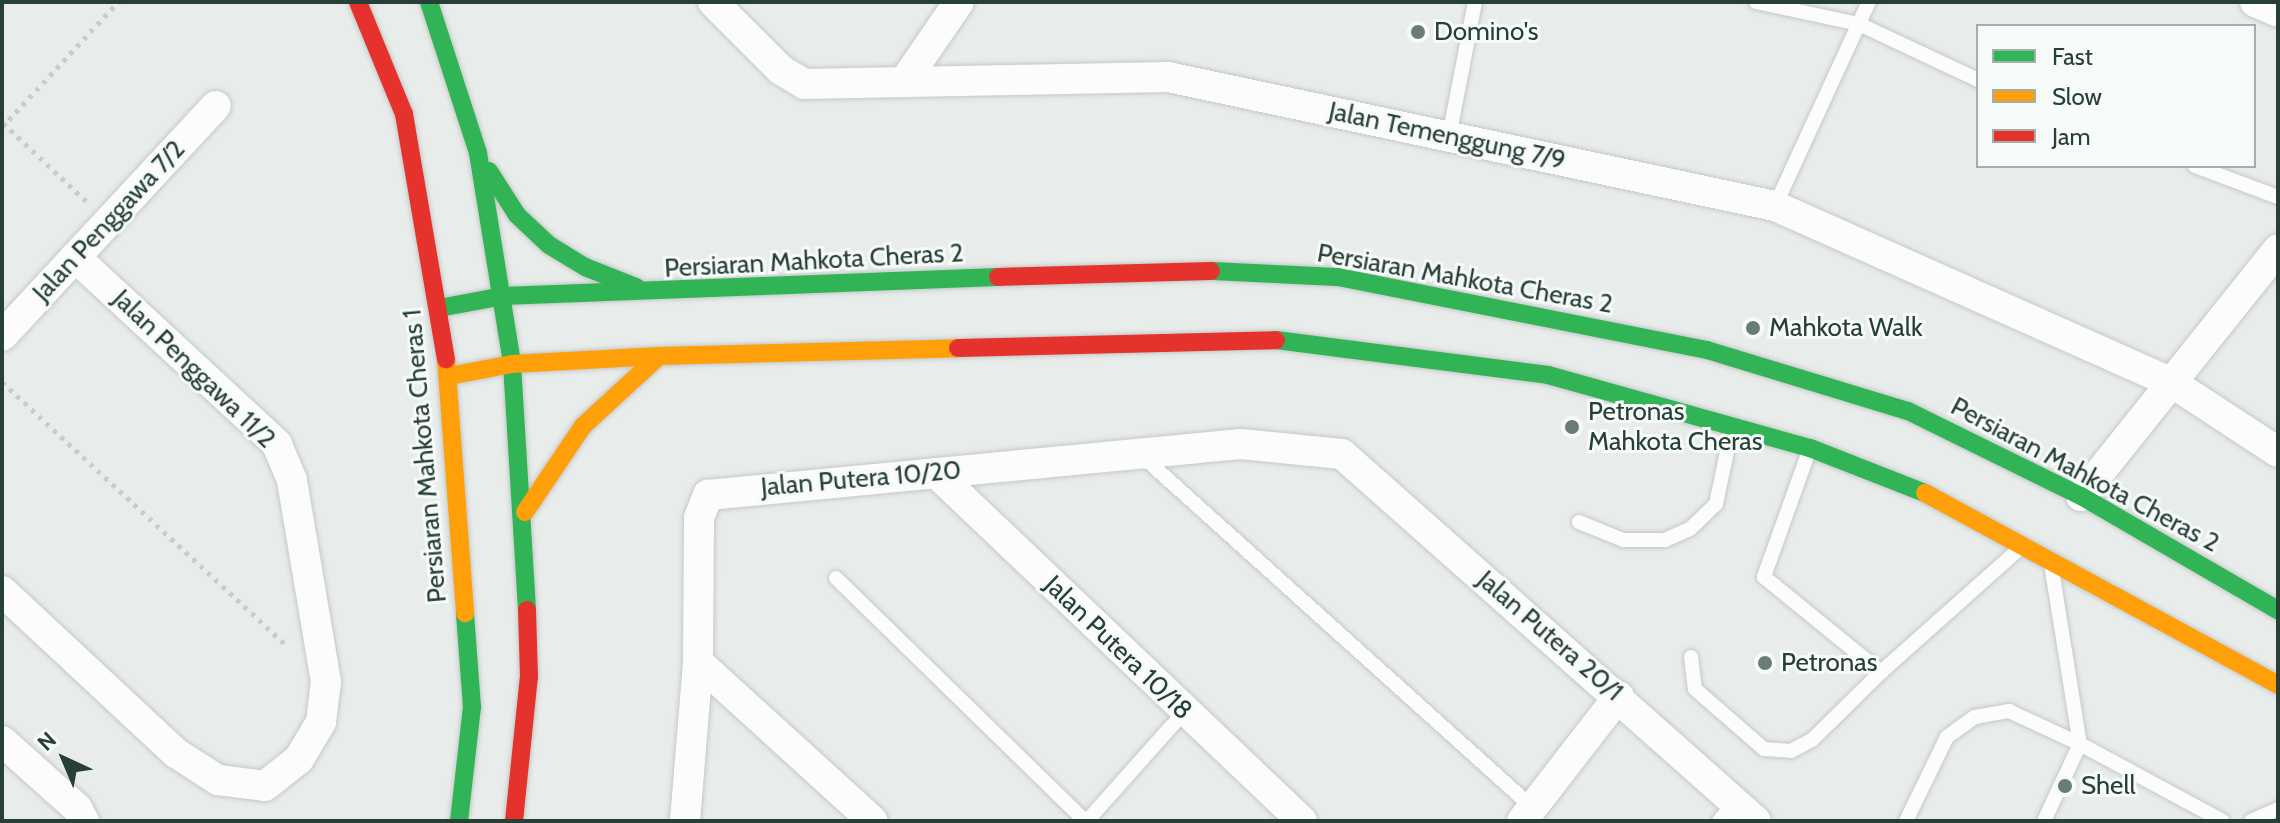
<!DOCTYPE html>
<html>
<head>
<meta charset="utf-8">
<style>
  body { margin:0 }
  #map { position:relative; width:2280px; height:823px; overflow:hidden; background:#e8ecea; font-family:Cabin,sans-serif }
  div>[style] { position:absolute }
  .path>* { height:5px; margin-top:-2.5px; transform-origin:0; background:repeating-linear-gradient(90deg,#c6cecb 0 4px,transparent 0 10px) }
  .roads { filter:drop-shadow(0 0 2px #c5c9c7) drop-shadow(0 0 2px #c5c9c7) }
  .lane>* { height:14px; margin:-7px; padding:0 7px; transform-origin:7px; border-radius:7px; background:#fcfcfc }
  .street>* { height:30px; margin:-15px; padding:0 15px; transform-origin:15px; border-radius:15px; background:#fcfcfc }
  .fast>* { height:18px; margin:-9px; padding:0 9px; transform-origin:9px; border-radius:9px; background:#30b455 }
  .slow>* { height:18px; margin:-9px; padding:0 9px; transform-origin:9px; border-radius:9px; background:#ff9f0a }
  .jam>* { height:18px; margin:-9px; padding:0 9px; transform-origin:9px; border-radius:9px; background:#e5322d }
  .dots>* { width:22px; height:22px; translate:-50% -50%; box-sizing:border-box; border:4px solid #f6faf8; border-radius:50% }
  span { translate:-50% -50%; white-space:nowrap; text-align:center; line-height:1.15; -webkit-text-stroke:6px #f6faf8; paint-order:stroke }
  .poi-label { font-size:26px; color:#263f37 }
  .left { translate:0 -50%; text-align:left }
  .street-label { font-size:26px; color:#263f37 }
  .frame { position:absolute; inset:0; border:4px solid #263f37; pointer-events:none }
  .legend { position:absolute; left:1976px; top:24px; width:280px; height:144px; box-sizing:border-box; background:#f6faf8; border:2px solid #a3afab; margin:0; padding:10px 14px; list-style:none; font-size:24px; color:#263f37 }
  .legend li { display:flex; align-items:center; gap:16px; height:40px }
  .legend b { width:40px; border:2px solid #a3afab }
  .north { position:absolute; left:24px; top:719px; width:80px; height:80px; -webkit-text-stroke:6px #f6faf8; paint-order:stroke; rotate:316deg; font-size:22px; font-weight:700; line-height:32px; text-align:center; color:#263f37 }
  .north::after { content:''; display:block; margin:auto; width:28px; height:36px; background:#263f37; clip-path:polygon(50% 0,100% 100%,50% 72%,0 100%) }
</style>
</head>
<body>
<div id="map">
  <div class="path">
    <i style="left:3px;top:123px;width:114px;rotate:43.2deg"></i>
    <i style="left:2px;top:127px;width:171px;rotate:-47.1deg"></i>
    <i style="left:2px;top:382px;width:387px;rotate:42.8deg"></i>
  </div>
  <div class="roads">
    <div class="lane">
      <i style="left:1756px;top:2px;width:105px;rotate:12.1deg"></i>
      <i style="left:1859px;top:24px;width:132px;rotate:25.2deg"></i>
      <i style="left:1449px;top:137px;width:137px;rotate:-79.1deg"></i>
      <i style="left:2195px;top:166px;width:89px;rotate:20.5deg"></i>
      <i style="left:1775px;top:206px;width:225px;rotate:-65.3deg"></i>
      <i style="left:1809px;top:451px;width:134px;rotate:109.7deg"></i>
      <i style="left:1764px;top:577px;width:151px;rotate:39.1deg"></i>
      <i style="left:1881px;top:672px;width:186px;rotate:-41.7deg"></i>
      <i style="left:1142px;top:456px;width:525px;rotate:41.99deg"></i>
      <i style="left:1579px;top:522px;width:48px;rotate:22.2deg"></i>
      <i style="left:1623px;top:540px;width:42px"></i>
      <i style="left:1665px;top:540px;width:27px;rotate:-24deg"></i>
      <i style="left:1690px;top:529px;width:36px;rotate:-44deg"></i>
      <i style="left:1716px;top:504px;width:78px;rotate:-78.1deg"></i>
      <i style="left:2052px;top:570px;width:176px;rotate:80.9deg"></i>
      <i style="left:2080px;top:744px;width:162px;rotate:28.3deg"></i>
      <i style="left:836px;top:578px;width:348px;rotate:44.3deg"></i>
      <i style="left:1691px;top:657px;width:32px;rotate:83deg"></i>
      <i style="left:1695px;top:689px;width:91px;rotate:41deg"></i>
      <i style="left:1764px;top:749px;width:27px;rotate:4deg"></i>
      <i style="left:1791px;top:751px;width:24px;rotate:-28deg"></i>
      <i style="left:1812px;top:740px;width:97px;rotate:-44.6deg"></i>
      <i style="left:1087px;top:821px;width:146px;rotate:-48.3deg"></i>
      <i style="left:1719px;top:821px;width:25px;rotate:-50deg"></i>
      <i style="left:1906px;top:821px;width:93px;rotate:-64deg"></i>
      <i style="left:1947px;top:737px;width:34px;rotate:-36deg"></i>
      <i style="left:1975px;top:717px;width:35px;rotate:-10deg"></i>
      <i style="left:2009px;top:711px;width:78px;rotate:24.9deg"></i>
      <i style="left:2080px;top:744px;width:85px;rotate:115.1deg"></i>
      <i style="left:2251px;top:821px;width:30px;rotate:-24deg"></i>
    </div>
    <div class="street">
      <i style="left:713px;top:2px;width:96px;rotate:45deg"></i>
      <i style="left:781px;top:70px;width:27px;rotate:31deg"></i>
      <i style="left:804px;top:84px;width:364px;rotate:-1.1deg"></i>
      <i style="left:1168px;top:77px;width:621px;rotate:12deg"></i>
      <i style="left:1775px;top:206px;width:437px;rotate:24deg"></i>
      <i style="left:2174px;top:384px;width:124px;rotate:33.2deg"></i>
      <i style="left:2255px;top:2px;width:25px;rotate:23deg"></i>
      <i style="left:904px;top:82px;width:97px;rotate:-55.5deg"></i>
      <i style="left:2px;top:336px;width:314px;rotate:-47.1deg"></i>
      <i style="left:936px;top:473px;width:505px;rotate:43.56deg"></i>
      <i style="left:2081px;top:496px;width:316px;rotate:-51.4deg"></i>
      <i style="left:2px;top:591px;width:238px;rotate:43deg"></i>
      <i style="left:176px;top:753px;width:50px;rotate:32.7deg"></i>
      <i style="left:218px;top:780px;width:47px;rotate:7.3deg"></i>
      <i style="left:265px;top:786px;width:43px;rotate:-38.5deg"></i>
      <i style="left:299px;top:759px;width:43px;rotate:-59.3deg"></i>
      <i style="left:321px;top:722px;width:40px;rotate:-82.9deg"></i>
      <i style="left:326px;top:682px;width:205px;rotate:-99.6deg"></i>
      <i style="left:292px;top:480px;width:39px;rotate:-113deg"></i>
      <i style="left:277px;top:444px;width:275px;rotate:-137.2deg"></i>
      <i style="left:698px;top:662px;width:236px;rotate:42.3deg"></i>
      <i style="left:2px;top:741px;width:101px;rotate:41.8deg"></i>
      <i style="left:77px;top:808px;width:15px;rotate:62deg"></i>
      <i style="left:685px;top:821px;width:160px;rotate:-85.3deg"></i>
      <i style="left:698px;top:662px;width:144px;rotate:-89.6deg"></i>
      <i style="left:699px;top:518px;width:25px;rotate:-69deg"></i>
      <i style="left:708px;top:495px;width:535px;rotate:-5.47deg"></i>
      <i style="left:1241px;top:444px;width:101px;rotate:5.7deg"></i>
      <i style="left:1342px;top:454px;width:553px;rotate:41.56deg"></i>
      <i style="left:1522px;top:821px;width:158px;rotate:-52.2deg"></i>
    </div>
    <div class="fast">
      <i style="left:429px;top:2px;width:159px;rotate:72deg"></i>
      <i style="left:478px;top:153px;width:214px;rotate:80.8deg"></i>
      <i style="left:512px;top:364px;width:246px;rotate:86.5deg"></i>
      <i style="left:489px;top:171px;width:52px;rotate:57.5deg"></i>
      <i style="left:517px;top:215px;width:44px;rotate:43.2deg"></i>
      <i style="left:549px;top:245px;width:42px;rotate:31.4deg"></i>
      <i style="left:585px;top:267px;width:55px;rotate:21.4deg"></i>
      <i style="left:1211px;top:271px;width:127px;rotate:2.7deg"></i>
      <i style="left:1338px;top:277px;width:376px;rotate:11.2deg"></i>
      <i style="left:1707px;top:350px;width:210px;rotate:16.9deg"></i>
      <i style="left:1908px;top:411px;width:193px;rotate:26.2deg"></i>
      <i style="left:2081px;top:496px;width:228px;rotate:30.1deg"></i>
      <i style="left:439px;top:308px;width:65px;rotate:-10.6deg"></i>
      <i style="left:503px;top:296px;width:495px;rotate:-2.2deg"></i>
      <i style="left:1276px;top:340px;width:274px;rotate:7.3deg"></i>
      <i style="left:1548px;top:375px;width:272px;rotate:15.6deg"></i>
      <i style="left:1810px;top:448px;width:123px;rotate:21.4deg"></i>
      <i style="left:459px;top:821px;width:115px;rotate:-83.5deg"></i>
      <i style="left:472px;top:707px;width:94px;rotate:-94.3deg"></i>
    </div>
    <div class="slow">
      <i style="left:446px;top:359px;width:255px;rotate:85.7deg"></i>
      <i style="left:449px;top:376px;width:64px;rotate:-10.8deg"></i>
      <i style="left:512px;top:364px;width:147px;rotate:-3.1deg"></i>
      <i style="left:659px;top:356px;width:299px;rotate:-1.5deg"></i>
      <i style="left:1925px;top:493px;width:402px;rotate:28.5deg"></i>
      <i style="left:525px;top:512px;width:104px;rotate:-56deg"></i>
      <i style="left:583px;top:426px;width:103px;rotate:-42.6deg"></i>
    </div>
    <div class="jam">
      <i style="left:358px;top:2px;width:121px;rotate:67.7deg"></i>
      <i style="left:404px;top:114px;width:249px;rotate:80.3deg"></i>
      <i style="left:998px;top:277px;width:213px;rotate:-1.6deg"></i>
      <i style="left:958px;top:348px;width:318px;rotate:-1.4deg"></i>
      <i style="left:514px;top:821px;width:145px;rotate:-84.1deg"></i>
      <i style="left:529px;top:677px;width:67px;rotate:-91.7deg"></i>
    </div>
  </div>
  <div class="dots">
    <i style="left:1418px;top:32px;background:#6a7c76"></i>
    <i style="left:1753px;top:328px;background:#6a7c76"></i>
    <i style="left:1572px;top:427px;background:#6a7c76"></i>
    <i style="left:1765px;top:663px;background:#6a7c76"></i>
    <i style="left:2065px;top:786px;background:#6a7c76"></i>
  </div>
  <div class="poi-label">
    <span class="left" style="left:1434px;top:32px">Domino's</span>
    <span class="left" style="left:1769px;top:328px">Mahkota Walk</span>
    <span class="left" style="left:1588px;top:427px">Petronas<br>Mahkota Cheras</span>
    <span class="left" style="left:1781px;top:663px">Petronas</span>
    <span class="left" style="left:2081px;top:786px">Shell</span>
  </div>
  <div class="street-label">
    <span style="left:1447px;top:136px;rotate:12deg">Jalan Temenggung 7/9</span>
    <span style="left:109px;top:221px;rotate:-47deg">Jalan Penggawa 7/2</span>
    <span style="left:814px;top:261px;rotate:-3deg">Persiaran Mahkota Cheras 2</span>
    <span style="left:1465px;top:279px;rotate:10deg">Persiaran Mahkota Cheras 2</span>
    <span style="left:194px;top:369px;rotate:44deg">Jalan Penggawa 11/2</span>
    <span style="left:425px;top:456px;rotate:-95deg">Persiaran Mahkota Cheras 1</span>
    <span style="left:2085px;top:475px;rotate:28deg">Persiaran Mahkota Cheras 2</span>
    <span style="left:861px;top:479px;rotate:-5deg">Jalan Putera 10/20</span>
    <span style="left:1550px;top:636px;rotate:41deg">Jalan Putera 20/1</span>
    <span style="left:1118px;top:648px;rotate:44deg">Jalan Putera 10/18</span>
  </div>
  <div class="frame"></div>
  <ul class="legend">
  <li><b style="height:10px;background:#30b455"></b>Fast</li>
  <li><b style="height:10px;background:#ff9f0a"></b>Slow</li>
  <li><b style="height:10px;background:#e5322d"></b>Jam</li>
  </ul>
  <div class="north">N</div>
</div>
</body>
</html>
